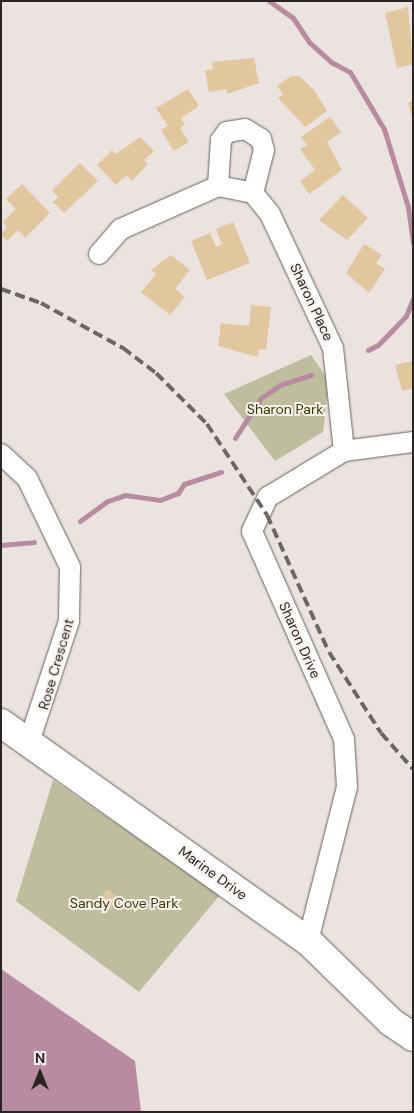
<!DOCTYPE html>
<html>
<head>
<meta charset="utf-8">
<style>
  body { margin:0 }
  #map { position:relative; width:414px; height:1113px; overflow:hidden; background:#ebe3df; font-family:"DM Sans",sans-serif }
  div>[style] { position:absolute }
  .green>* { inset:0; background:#bebe9f }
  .water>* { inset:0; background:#b98ba0 }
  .stream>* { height:5px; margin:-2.5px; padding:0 2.5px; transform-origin:2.5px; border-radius:2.5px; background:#b98ba0 }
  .building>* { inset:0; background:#e2c69d }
  .roads { filter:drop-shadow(0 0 1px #67605d) drop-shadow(0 0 1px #67605d) }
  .street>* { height:20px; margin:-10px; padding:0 10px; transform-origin:10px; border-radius:10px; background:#fff }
  .secondary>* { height:28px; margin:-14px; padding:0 14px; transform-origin:14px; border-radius:14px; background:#fff }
  .rail>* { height:4px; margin-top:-2px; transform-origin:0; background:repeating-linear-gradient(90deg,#6b6765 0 10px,transparent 0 15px) }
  span { translate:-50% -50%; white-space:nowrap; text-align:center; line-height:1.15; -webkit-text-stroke:4px #f8f0ed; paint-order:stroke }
  .street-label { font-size:14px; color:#282524 }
  .park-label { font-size:14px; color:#3c3900 }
  .frame { position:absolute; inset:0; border:2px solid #282524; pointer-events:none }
  .north { position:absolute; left:15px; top:1048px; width:50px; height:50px; -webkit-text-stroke:4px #f8f0ed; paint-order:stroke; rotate:0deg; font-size:14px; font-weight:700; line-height:20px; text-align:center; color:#282524 }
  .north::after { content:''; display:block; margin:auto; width:18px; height:22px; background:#282524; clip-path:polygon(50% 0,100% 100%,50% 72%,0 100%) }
</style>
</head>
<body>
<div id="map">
  <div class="green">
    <i style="clip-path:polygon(311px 355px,329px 381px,323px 432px,275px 461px,224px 394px)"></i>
    <i style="clip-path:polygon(53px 780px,220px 895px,139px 992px,16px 901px)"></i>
  </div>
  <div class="water">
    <i style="clip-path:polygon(1px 969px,135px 1061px,141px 1112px,1px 1112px)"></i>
  </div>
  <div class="stream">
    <i style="left:269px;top:1px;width:29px;rotate:35deg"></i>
    <i style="left:293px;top:18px;width:29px;rotate:56deg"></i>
    <i style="left:309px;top:42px;width:30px;rotate:42deg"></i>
    <i style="left:331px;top:62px;width:21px;rotate:28deg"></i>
    <i style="left:350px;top:72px;width:66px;rotate:59.2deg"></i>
    <i style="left:384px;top:129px;width:82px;rotate:72.9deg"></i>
    <i style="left:408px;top:207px;width:36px;rotate:82deg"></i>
    <i style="left:368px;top:350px;width:11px;rotate:-27deg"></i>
    <i style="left:378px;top:345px;width:40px;rotate:-46deg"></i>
    <i style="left:406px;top:316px;width:18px;rotate:-68deg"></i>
    <i style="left:235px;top:438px;width:48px;rotate:-57deg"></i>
    <i style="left:261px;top:398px;width:23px;rotate:-34deg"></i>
    <i style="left:280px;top:385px;width:33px;rotate:-18deg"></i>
    <i style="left:80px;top:521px;width:34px;rotate:-36deg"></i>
    <i style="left:108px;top:501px;width:18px;rotate:-19deg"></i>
    <i style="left:125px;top:495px;width:35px;rotate:8deg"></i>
    <i style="left:160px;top:500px;width:19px;rotate:-21deg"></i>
    <i style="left:178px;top:493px;width:11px;rotate:-56deg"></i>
    <i style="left:184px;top:484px;width:39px;rotate:-18deg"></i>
    <i style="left:1px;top:545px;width:33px;rotate:-5deg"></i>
  </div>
  <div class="building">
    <i style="clip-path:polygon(408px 7px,413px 64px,397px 68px,385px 13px)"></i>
    <i style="clip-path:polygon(254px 58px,259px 83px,227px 94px,226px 89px,209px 92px,205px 71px,213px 69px,212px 62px)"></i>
    <i style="clip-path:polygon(291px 76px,299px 76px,314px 90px,327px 111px,305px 127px,278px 98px,283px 94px,277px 86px)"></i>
    <i style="clip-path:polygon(188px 89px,199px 106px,181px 118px,185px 124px,180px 128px,189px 142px,174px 151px,161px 130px,168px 126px,156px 108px)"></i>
    <i style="clip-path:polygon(413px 101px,413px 117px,412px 117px,408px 103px)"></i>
    <i style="clip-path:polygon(330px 117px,341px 132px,327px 142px,342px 170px,309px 194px,300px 181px,315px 170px,300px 149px,307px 145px,301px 137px)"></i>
    <i style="clip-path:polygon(140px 137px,154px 151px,144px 160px,148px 164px,132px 181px,127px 175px,116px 185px,97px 165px,112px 150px,116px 154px)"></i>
    <i style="clip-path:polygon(80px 163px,98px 181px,64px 213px,53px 202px,58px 197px,52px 190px)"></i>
    <i style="clip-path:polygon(22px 184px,50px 213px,25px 238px,18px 230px,7px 241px,1px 235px,7px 227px,3px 222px,16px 209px,6px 199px)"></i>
    <i style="clip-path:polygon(343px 195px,368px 218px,347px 240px,319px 220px)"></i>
    <i style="clip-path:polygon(233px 222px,250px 263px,207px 280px,191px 241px,210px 233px,216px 247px,222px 244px,216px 229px)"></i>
    <i style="clip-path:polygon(364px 244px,382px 255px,376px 263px,385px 269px,369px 293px,346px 273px)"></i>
    <i style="clip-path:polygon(171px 255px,190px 270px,175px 289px,185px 297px,170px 315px,141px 292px,156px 274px,151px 270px)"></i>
    <i style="clip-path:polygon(251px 305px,271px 307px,266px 350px,259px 349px,258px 357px,218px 346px,221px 323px,249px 326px)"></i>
    <i style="clip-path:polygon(413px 361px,413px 388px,402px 391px,395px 365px)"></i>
    <i style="clip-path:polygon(107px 889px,119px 898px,109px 911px,97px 903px)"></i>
  </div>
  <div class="roads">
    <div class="street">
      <i style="left:218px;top:186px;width:46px;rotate:-86.3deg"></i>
      <i style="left:221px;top:140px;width:10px;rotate:-53deg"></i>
      <i style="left:227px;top:132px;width:18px;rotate:-9deg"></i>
      <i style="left:245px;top:129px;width:19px;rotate:32deg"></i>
      <i style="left:261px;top:139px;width:11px;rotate:75deg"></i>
      <i style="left:264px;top:150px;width:44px;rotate:104.3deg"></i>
      <i style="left:99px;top:254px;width:33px;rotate:-49deg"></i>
      <i style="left:121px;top:229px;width:106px;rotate:-23.9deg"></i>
      <i style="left:218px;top:186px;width:36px;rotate:11deg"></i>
      <i style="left:253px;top:193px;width:27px;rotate:51deg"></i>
      <i style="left:270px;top:214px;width:148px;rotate:64.8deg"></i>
      <i style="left:333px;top:348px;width:104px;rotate:83.9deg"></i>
      <i style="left:1px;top:454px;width:35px;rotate:43deg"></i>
      <i style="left:27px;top:478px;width:99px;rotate:64.2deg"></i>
      <i style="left:70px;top:567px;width:54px;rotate:91.1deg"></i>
      <i style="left:69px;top:621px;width:127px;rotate:108.3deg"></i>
      <i style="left:308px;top:941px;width:159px;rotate:-75.8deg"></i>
      <i style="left:347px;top:787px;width:48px;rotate:-93.6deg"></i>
      <i style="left:344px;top:739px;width:227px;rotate:-113.9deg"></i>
      <i style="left:252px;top:531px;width:38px;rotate:-65deg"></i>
      <i style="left:268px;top:497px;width:89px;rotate:-31.2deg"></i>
      <i style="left:344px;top:451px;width:70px;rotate:-7.4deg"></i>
    </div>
    <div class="secondary">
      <i style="left:1px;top:723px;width:377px;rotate:35.4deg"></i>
      <i style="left:308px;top:941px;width:116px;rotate:44.3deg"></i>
      <i style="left:391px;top:1022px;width:27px;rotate:34deg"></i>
    </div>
  </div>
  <div class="rail">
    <i style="left:1px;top:289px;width:42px;rotate:19.3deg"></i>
    <i style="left:41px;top:303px;width:94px;rotate:28.8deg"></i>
    <i style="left:123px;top:348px;width:41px;rotate:37.1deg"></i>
    <i style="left:156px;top:373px;width:72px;rotate:45deg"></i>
    <i style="left:207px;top:424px;width:109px;rotate:56.6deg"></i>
    <i style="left:267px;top:515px;width:150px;rotate:65.7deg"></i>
    <i style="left:329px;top:652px;width:96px;rotate:57.3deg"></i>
    <i style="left:381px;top:733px;width:48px;rotate:48.4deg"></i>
  </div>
  <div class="street-label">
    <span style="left:312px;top:302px;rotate:65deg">Sharon Place</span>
    <span style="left:300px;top:640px;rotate:66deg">Sharon Drive</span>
    <span style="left:56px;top:664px;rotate:-74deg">Rose Crescent</span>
    <span style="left:213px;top:873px;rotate:36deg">Marine Drive</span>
  </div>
  <div class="park-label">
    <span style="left:285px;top:409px">Sharon Park</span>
    <span style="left:124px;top:903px">Sandy Cove Park</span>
  </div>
  <div class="frame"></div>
  <div class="north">N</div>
</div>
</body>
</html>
